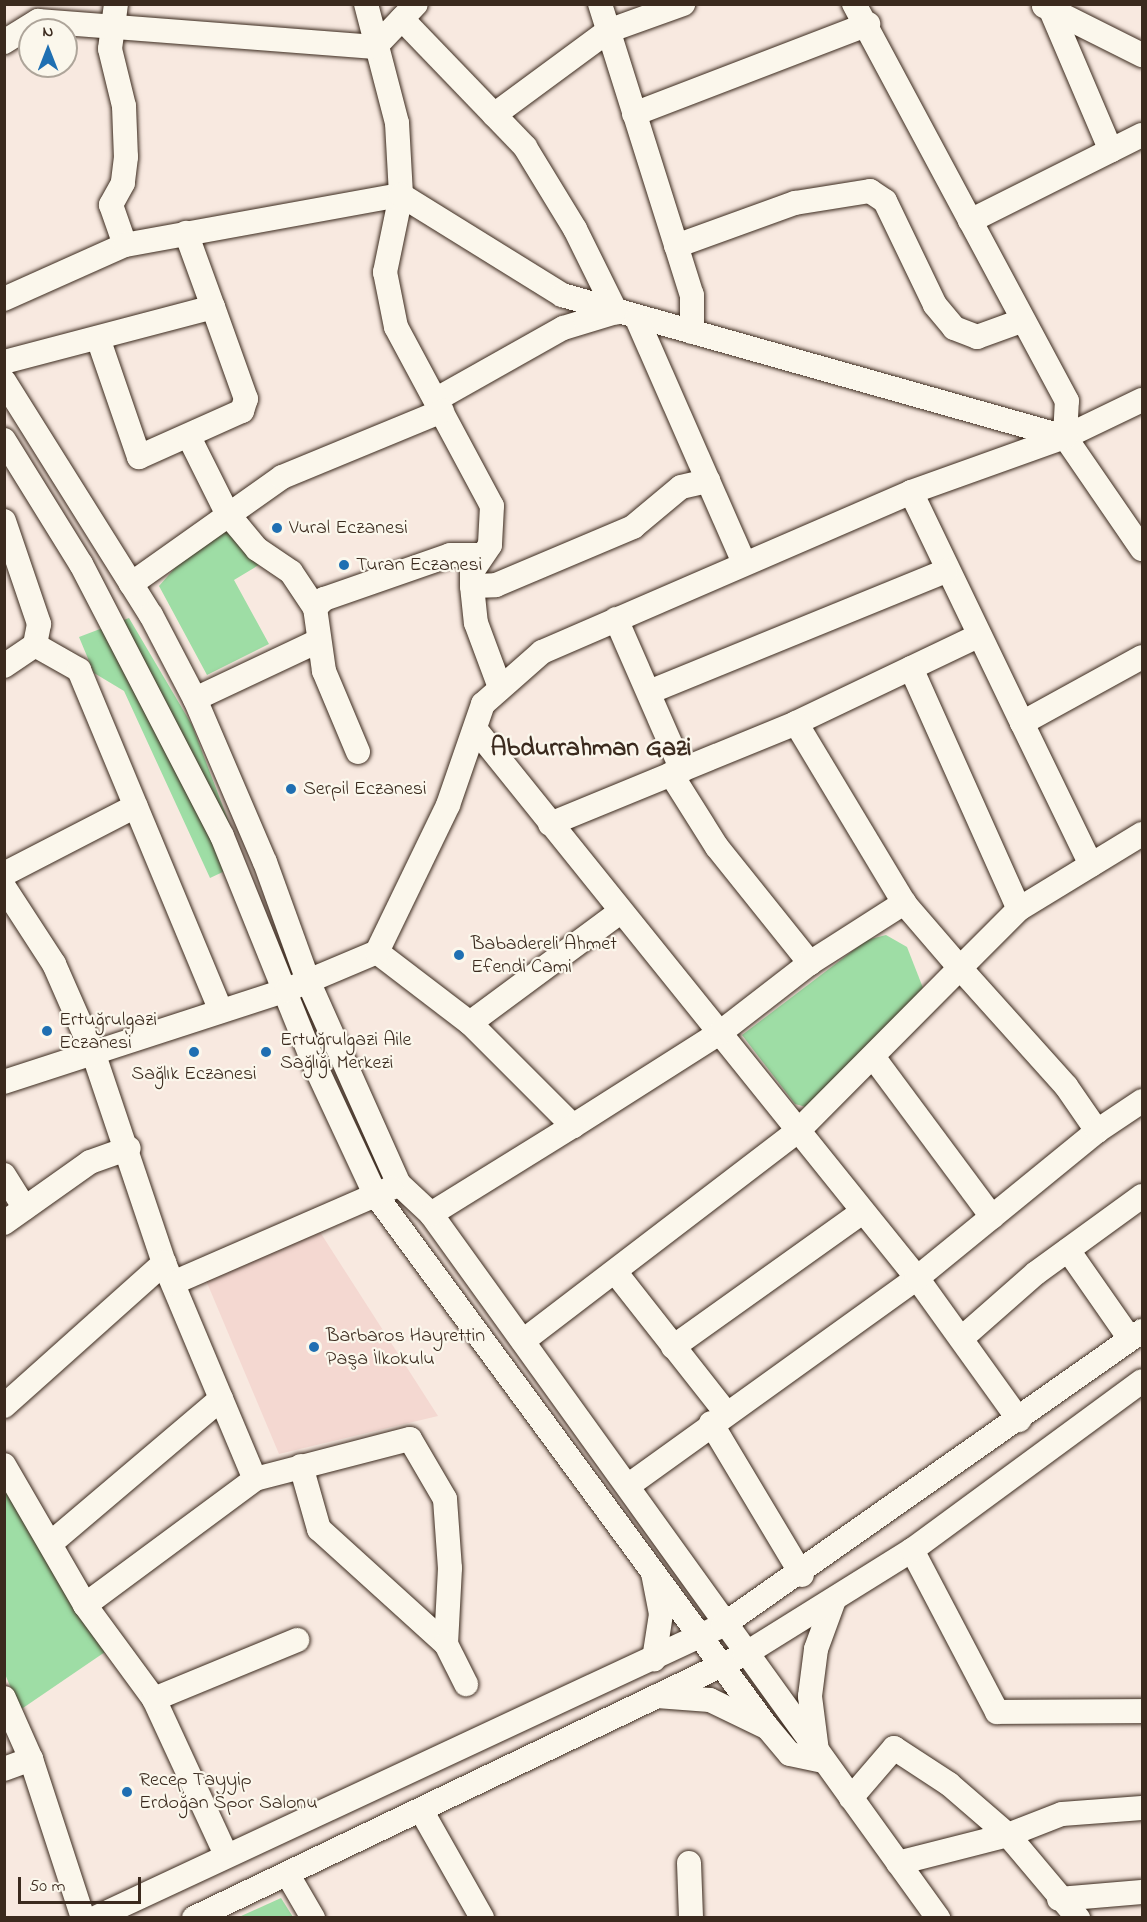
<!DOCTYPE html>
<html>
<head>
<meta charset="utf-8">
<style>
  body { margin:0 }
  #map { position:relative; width:1147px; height:1922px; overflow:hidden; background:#f8e9e0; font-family:"Indie Flower",sans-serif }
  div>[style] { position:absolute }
  .built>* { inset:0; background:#f4d8d1 }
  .green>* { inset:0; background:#9edda5 }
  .roads { filter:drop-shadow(0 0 2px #3b2a1e) drop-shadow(0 0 2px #3b2a1e) }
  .minor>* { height:24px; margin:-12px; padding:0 12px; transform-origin:12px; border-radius:12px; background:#fbf7ec }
  .dots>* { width:16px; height:16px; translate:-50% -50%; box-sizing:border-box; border:3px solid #fbf7ec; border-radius:50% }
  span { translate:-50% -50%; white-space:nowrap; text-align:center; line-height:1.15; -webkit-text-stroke:4.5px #fbf7ec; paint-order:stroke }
  .poi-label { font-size:20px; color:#3b2a1e }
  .left { translate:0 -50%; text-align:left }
  .district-label { font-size:26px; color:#3b2a1e; font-weight:700 }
  .frame { position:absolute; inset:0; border:6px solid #3b2a1e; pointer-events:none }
  .north { position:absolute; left:18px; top:18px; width:60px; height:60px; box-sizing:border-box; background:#fbf7ec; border:2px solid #aea59a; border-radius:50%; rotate:0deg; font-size:16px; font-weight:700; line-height:24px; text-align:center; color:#3b2a1e }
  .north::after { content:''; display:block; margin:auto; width:21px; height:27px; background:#1f6fb2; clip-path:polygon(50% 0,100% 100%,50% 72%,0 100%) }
  .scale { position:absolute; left:18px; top:1877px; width:123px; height:27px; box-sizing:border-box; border:3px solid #3b2a1e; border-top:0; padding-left:8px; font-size:18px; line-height:21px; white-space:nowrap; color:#3b2a1e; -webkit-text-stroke:4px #fbf7ec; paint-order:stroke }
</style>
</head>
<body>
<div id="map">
  <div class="built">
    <i style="clip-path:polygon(320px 1232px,438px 1416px,279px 1454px,205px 1278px)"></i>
  </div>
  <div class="green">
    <i style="clip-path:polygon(229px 525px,262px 563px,234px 580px,269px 644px,207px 675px,159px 586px,182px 560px)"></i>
    <i style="clip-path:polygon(129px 618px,192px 725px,244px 862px,210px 878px,124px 691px,94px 673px,79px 637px)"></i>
    <i style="clip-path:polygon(886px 935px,907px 947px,925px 993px,806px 1107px,795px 1104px,742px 1035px,867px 940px)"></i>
    <i style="clip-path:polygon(4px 1489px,105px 1652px,20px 1710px,5px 1674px)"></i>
    <i style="clip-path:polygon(281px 1898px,293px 1917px,239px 1917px)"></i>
  </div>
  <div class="roads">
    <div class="minor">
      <i style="left:116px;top:4px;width:45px;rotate:97.6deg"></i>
      <i style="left:110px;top:49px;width:59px;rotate:76.2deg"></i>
      <i style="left:124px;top:106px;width:51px;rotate:87.8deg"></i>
      <i style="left:126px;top:157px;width:26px;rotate:97deg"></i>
      <i style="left:123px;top:183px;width:25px;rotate:119deg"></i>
      <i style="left:111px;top:205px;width:42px;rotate:70.7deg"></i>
      <i style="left:366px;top:4px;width:123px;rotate:75.4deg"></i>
      <i style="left:397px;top:123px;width:72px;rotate:86.8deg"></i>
      <i style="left:401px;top:195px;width:79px;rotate:101.7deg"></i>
      <i style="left:385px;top:272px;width:56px;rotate:78.7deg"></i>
      <i style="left:396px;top:327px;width:203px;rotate:61.8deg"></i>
      <i style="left:492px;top:506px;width:39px;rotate:93deg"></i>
      <i style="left:490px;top:545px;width:32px;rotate:124deg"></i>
      <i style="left:472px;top:572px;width:14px;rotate:90deg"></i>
      <i style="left:472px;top:586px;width:37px;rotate:84deg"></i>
      <i style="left:476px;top:623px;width:66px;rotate:69.6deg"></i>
      <i style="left:600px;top:4px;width:305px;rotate:72.5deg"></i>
      <i style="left:692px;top:295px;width:37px;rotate:90deg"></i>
      <i style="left:1044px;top:6px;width:110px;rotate:26.6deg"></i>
      <i style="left:1050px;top:8px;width:155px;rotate:66.9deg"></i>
      <i style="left:402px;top:19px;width:178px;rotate:46.1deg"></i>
      <i style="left:525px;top:147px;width:96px;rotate:58.6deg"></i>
      <i style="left:575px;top:229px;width:93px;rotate:63.7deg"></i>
      <i style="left:616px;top:312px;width:55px;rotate:163.2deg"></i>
      <i style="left:563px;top:328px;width:145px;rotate:150.6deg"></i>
      <i style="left:4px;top:42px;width:40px;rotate:-32deg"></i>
      <i style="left:38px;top:21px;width:338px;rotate:4.4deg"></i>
      <i style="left:375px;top:47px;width:59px;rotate:-46.4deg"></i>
      <i style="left:634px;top:114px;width:251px;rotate:-21deg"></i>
      <i style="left:494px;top:115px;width:142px;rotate:-36.4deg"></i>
      <i style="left:608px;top:31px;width:80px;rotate:-19.8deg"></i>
      <i style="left:970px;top:221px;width:192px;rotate:-26.6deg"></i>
      <i style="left:676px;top:246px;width:127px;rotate:-19.9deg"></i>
      <i style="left:795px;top:203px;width:76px;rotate:-9.1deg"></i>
      <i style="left:870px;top:191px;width:18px;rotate:34deg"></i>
      <i style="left:885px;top:201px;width:115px;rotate:64.3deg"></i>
      <i style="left:935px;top:305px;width:30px;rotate:50deg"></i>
      <i style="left:954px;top:328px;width:25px;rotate:21deg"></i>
      <i style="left:977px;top:337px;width:47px;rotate:-20deg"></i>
      <i style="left:4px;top:299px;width:133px;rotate:-24.1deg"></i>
      <i style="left:125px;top:245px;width:280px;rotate:-10.3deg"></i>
      <i style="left:401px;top:195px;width:190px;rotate:31.8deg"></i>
      <i style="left:562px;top:295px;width:523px;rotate:15.76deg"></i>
      <i style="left:1065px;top:437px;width:136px;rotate:55.5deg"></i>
      <i style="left:637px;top:319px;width:266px;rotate:66.3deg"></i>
      <i style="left:98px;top:338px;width:126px;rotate:71deg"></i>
      <i style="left:139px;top:457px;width:113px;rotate:-24.1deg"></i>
      <i style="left:242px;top:411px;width:13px;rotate:-72deg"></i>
      <i style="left:246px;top:399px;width:98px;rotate:-109.7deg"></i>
      <i style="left:4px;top:362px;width:216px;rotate:-14.7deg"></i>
      <i style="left:213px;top:307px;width:79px;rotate:-110deg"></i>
      <i style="left:4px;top:381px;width:276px;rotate:57.9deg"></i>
      <i style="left:151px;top:615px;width:95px;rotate:62.4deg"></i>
      <i style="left:195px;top:699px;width:177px;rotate:66.8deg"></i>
      <i style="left:265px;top:862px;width:127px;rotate:70.1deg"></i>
      <i style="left:308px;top:981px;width:222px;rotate:65.9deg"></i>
      <i style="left:399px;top:1184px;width:44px;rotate:43.2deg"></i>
      <i style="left:431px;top:1214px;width:868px;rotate:54.24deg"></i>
      <i style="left:189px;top:437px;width:85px;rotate:63.4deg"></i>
      <i style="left:227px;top:513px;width:47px;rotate:50.2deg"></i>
      <i style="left:257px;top:549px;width:41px;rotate:34.1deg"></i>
      <i style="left:291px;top:572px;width:43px;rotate:56.3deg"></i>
      <i style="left:1065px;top:437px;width:85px;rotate:-25.7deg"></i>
      <i style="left:4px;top:440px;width:146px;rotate:58.2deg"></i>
      <i style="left:81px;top:564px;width:306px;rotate:62.6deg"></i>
      <i style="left:222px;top:836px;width:240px;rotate:68deg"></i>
      <i style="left:312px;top:1059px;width:149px;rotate:65deg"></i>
      <i style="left:375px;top:1194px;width:662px;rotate:53.67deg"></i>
      <i style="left:767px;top:1727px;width:35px;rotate:50deg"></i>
      <i style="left:790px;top:1754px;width:34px;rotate:12deg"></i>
      <i style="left:911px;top:492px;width:256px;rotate:64.3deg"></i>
      <i style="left:4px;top:521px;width:109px;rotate:71.2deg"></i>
      <i style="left:39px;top:624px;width:21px;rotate:101deg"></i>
      <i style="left:35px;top:645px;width:51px;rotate:29.6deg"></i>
      <i style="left:79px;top:670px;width:369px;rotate:67.4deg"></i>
      <i style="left:131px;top:584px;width:185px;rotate:-35.3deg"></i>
      <i style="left:282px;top:477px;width:173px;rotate:-22.4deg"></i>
      <i style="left:472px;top:586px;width:24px;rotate:-2deg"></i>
      <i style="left:496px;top:585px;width:149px;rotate:-22.9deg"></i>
      <i style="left:633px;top:527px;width:62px;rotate:-39.8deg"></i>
      <i style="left:681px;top:487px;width:28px;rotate:-13deg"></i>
      <i style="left:616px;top:619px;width:165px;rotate:66.4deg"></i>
      <i style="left:978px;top:636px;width:202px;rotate:154.5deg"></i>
      <i style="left:796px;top:723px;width:210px;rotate:59deg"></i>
      <i style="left:904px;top:903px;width:86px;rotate:49.3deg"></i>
      <i style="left:960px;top:968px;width:83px;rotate:-45deg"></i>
      <i style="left:1019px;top:909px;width:144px;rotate:-31.4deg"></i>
      <i style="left:4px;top:666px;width:37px;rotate:-34deg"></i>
      <i style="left:911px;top:668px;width:264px;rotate:65.9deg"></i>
      <i style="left:649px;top:692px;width:320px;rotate:-22.2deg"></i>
      <i style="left:195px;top:699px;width:134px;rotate:-25.2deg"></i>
      <i style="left:476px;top:730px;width:703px;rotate:51.17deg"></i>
      <i style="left:917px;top:1278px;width:175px;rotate:54.3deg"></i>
      <i style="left:358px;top:752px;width:88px;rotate:-112.8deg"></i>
      <i style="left:324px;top:671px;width:64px;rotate:-98.1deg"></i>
      <i style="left:315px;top:608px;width:13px;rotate:-45deg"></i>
      <i style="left:324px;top:599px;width:133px;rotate:-19.2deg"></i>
      <i style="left:450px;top:555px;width:31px"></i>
      <i style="left:671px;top:774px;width:86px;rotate:57.8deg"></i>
      <i style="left:717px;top:847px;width:149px;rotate:51.3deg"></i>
      <i style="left:550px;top:824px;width:266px;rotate:-22.3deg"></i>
      <i style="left:1091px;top:865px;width:158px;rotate:-115.9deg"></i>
      <i style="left:1022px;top:723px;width:137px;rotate:-28.8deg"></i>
      <i style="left:4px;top:874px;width:148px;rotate:-27.3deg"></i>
      <i style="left:4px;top:887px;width:92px;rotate:57deg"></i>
      <i style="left:54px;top:964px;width:99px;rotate:66.3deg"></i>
      <i style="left:94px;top:1055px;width:219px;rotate:71.4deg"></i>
      <i style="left:164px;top:1263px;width:234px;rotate:67.2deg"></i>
      <i style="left:377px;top:952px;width:117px;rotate:37.4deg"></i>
      <i style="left:470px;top:1023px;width:146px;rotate:45deg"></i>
      <i style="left:573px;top:1126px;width:175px;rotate:-32.4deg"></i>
      <i style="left:721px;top:1032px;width:113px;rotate:-37.8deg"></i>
      <i style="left:810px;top:963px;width:112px;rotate:-32.6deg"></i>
      <i style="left:470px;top:1023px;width:187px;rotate:-36.5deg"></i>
      <i style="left:874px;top:1058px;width:198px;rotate:53.4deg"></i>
      <i style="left:4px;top:1082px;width:298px;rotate:-18deg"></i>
      <i style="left:287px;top:990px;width:98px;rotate:-22.9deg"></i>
      <i style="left:377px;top:952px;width:163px;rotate:-64.2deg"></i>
      <i style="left:448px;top:805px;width:107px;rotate:-70.9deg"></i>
      <i style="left:483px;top:704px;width:79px;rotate:-41.4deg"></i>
      <i style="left:542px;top:652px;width:402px;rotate:-23.4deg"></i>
      <i style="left:911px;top:492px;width:164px;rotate:-19.7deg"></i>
      <i style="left:1065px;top:437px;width:36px;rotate:-87deg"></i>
      <i style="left:1067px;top:401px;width:451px;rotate:-118.2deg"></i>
      <i style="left:4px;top:1175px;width:39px;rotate:58deg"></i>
      <i style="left:431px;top:1214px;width:167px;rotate:-31.8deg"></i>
      <i style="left:4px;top:1223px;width:105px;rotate:-35.3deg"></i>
      <i style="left:90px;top:1162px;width:41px;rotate:-19.7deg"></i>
      <i style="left:1068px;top:1250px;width:108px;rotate:55.1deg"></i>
      <i style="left:616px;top:1273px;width:178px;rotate:51.8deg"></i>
      <i style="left:173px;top:1283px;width:238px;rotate:-23.5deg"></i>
      <i style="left:962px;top:1338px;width:98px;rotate:-41.3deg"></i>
      <i style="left:1036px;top:1273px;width:131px;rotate:-36deg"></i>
      <i style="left:523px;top:1341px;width:347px;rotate:-37.4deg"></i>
      <i style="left:799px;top:1130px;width:228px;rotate:-45.2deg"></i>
      <i style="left:960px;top:968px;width:159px;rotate:48.1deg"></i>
      <i style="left:1066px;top:1086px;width:55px;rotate:55.4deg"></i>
      <i style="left:673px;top:1347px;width:231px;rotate:-35.5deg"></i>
      <i style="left:4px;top:1406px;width:215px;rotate:-41.8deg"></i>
      <i style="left:711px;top:1423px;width:177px;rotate:59.1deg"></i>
      <i style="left:4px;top:1465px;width:162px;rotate:59.9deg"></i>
      <i style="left:85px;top:1605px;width:117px;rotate:53.7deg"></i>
      <i style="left:154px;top:1699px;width:172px;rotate:65.2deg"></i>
      <i style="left:301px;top:1466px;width:66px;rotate:74.1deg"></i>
      <i style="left:319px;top:1529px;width:171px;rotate:42.2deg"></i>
      <i style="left:629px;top:1485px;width:355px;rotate:-35.7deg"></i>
      <i style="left:917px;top:1278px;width:232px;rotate:-39.2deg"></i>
      <i style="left:1097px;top:1131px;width:54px;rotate:-33.7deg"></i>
      <i style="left:51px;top:1543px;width:223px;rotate:-40.3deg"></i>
      <i style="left:912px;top:1550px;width:183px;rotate:62.3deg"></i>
      <i style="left:997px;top:1712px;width:145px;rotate:-0.4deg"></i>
      <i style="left:653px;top:1573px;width:42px;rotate:79deg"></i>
      <i style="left:661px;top:1614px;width:46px;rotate:98.8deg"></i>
      <i style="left:85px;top:1605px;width:212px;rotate:-36.5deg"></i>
      <i style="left:255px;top:1479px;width:160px;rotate:-14.5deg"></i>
      <i style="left:410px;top:1439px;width:69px;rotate:59.7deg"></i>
      <i style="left:445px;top:1499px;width:69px;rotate:85.9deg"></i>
      <i style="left:450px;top:1568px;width:76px;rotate:93deg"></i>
      <i style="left:446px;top:1644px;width:45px;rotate:63.4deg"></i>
      <i style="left:657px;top:1696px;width:53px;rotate:4.3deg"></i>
      <i style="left:710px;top:1700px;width:62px;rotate:25.7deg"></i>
      <i style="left:4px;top:1698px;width:67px;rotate:66.1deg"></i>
      <i style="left:31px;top:1759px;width:167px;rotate:71.9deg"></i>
      <i style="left:154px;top:1699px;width:155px;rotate:-22.4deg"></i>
      <i style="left:817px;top:1751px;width:55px;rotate:-97.3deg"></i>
      <i style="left:810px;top:1696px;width:47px;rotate:-82.7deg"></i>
      <i style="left:816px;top:1649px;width:52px;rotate:-69.8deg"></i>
      <i style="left:4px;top:1769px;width:29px;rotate:-20deg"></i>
      <i style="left:851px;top:1798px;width:66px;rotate:-49.3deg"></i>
      <i style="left:894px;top:1748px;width:66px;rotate:33.2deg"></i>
      <i style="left:949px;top:1784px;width:78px;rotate:40.8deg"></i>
      <i style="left:1008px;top:1835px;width:109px;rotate:49.9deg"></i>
      <i style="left:421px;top:1810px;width:124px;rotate:60.5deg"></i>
      <i style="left:689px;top:1863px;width:55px;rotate:87.9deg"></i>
      <i style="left:898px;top:1863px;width:114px;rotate:-14.3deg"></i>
      <i style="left:1008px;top:1835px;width:58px;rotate:-21.3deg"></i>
      <i style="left:1062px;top:1814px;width:80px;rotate:-4.3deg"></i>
      <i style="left:288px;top:1875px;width:50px;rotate:59.8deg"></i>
      <i style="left:1059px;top:1899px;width:83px;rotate:-4.8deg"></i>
      <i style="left:95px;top:1918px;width:693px;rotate:-25.01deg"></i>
      <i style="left:723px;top:1625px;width:512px;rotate:-35.06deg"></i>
      <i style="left:194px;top:1918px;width:611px;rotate:-25.6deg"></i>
      <i style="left:745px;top:1654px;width:197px;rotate:-31.9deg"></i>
      <i style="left:912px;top:1550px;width:285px;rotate:-36.3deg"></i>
    </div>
  </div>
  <div class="dots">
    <i style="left:277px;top:528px;background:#1f6fb2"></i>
    <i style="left:344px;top:565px;background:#1f6fb2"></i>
    <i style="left:291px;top:789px;background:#1f6fb2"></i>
    <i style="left:459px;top:955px;background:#1f6fb2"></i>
    <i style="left:47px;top:1031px;background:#1f6fb2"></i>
    <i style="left:194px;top:1052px;background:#1f6fb2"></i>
    <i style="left:266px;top:1052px;background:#1f6fb2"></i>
    <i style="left:314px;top:1347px;background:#1f6fb2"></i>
    <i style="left:127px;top:1792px;background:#1f6fb2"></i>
  </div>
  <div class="poi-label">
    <span class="left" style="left:289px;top:528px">Vural Eczanesi</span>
    <span class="left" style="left:356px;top:565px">Turan Eczanesi</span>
    <span class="left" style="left:303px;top:789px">Serpil Eczanesi</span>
    <span class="left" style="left:471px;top:956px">Babadereli Ahmet<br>Efendi Cami</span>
    <span class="left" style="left:59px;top:1032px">Ertuğrulgazi<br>Eczanesi</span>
    <span class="left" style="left:280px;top:1052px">Ertuğrulgazi Aile<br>Sağlığı Merkezi</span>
    <span style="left:194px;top:1074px">Sağlık Eczanesi</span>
    <span class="left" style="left:326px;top:1348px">Barbaros Hayrettin<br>Paşa İlkokulu</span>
    <span class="left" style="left:139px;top:1792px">Recep Tayyip<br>Erdoğan Spor Salonu</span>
  </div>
  <div class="district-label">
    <span style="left:591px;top:750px">Abdurrahman Gazi</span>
  </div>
  <div class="frame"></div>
  <div class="north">N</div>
  <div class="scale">50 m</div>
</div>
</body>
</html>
